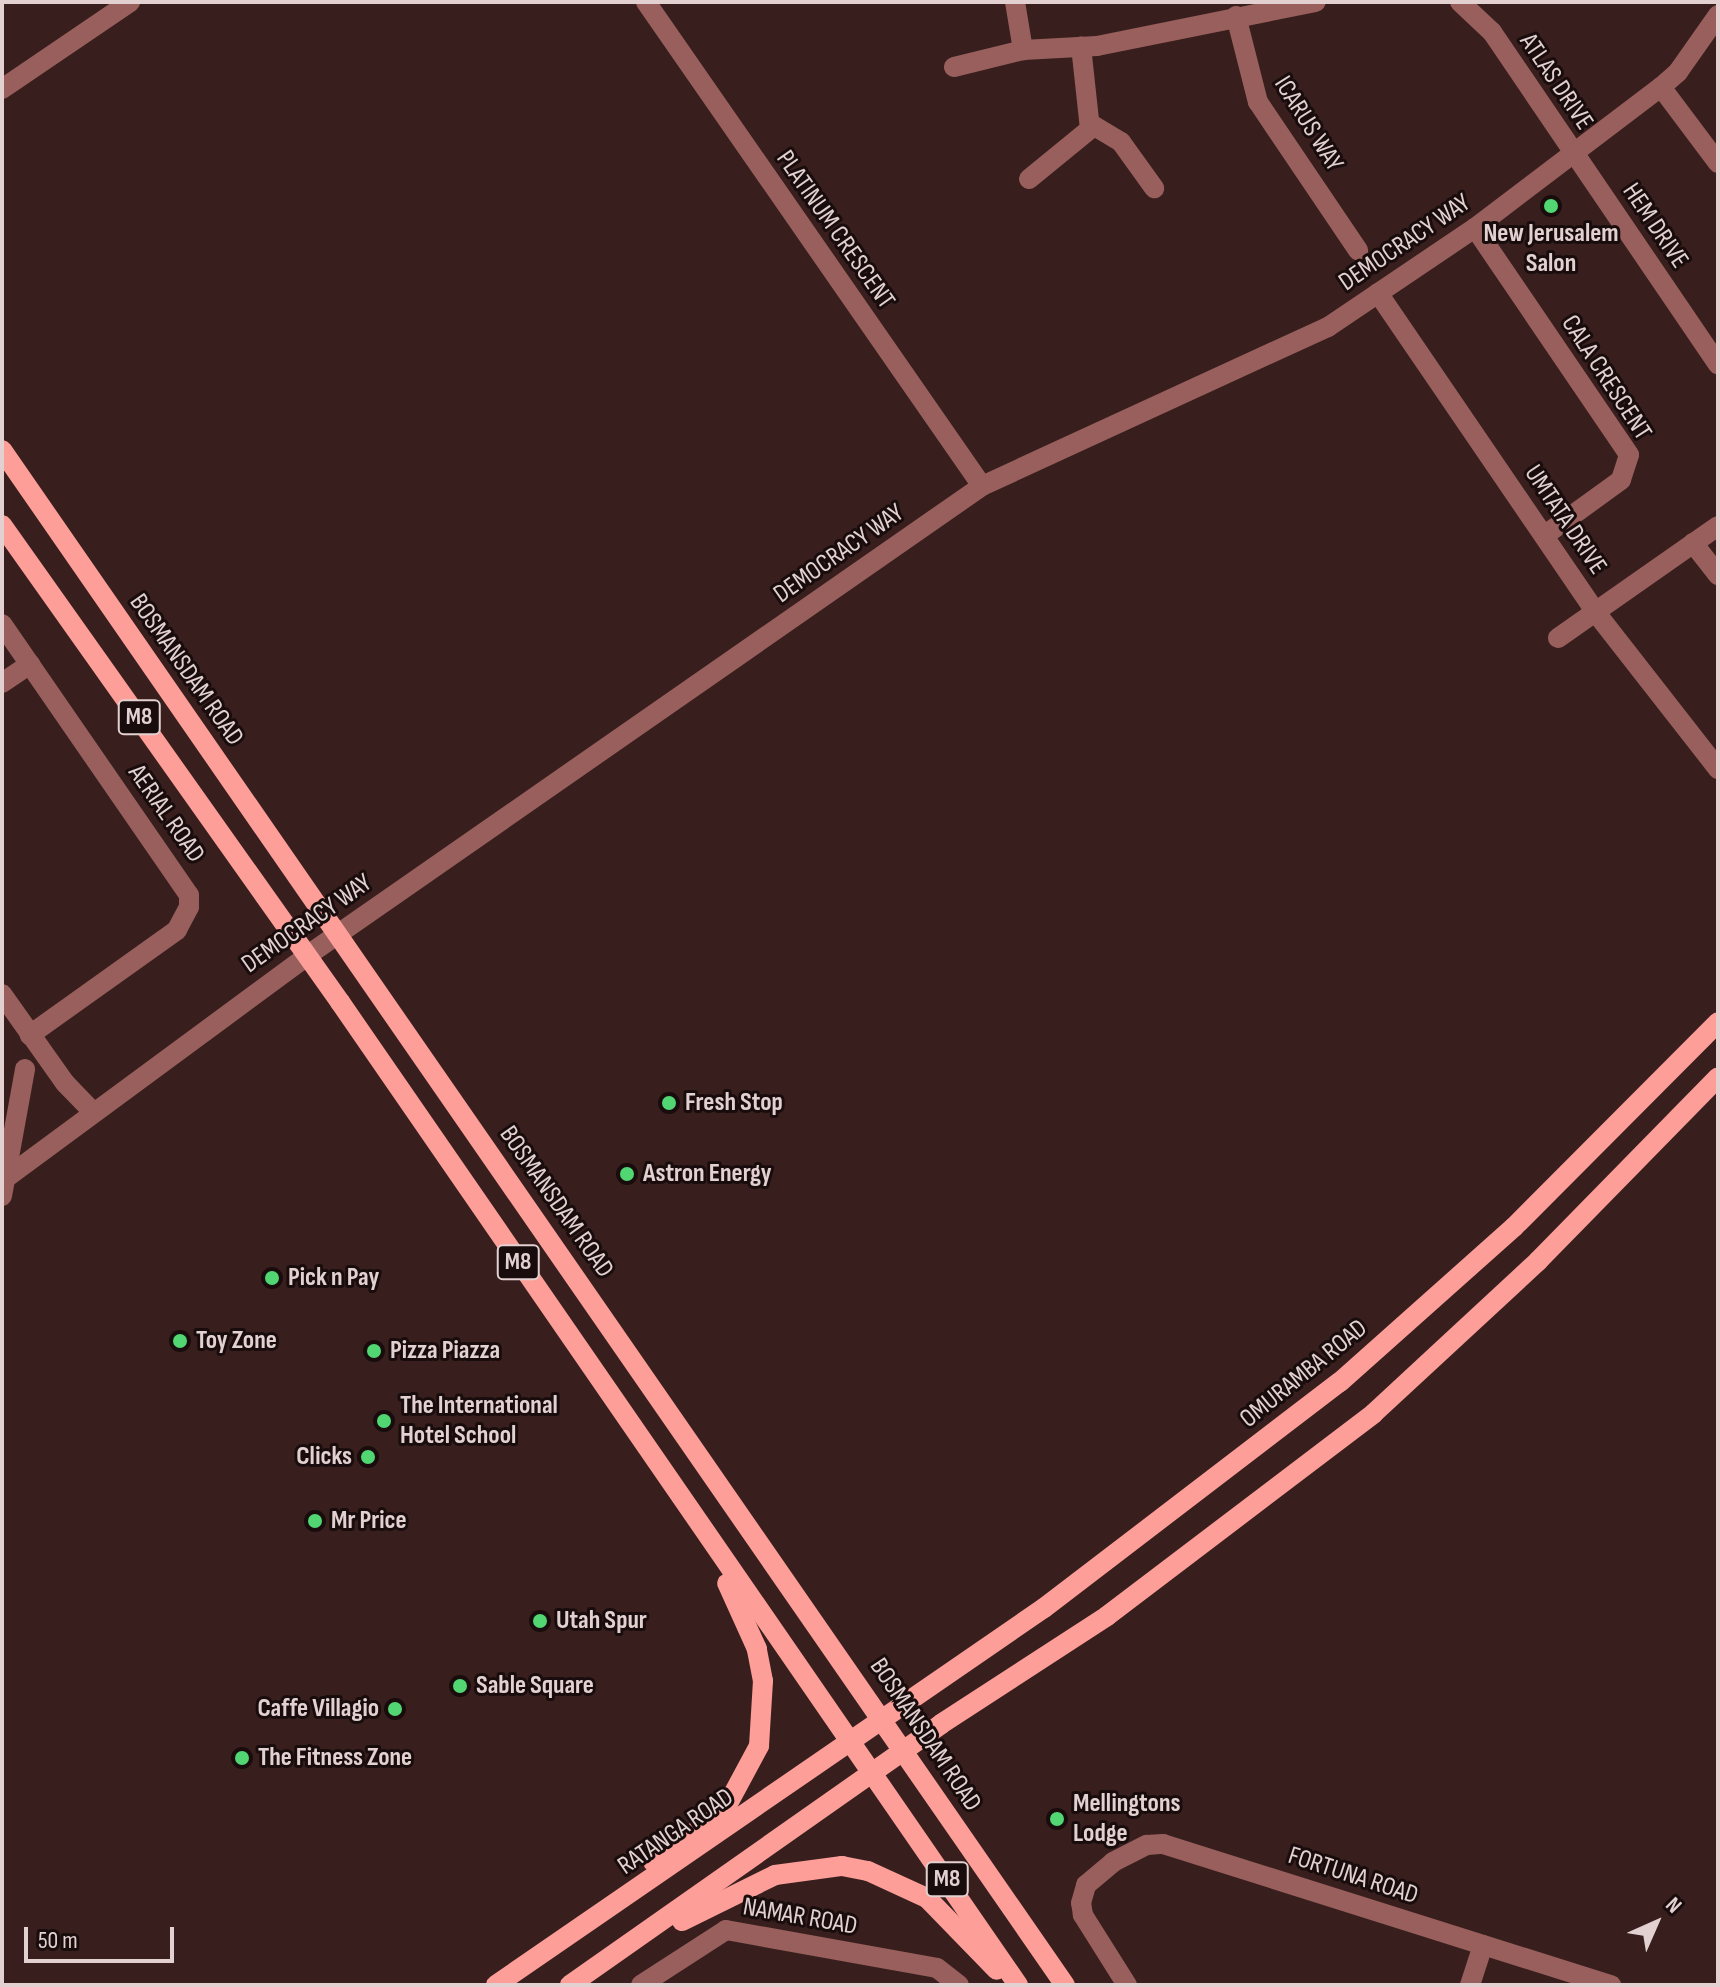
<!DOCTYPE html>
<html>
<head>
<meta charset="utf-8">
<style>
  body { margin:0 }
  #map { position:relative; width:1720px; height:1987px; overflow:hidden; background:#381f1e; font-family:"Sofia Sans Condensed",sans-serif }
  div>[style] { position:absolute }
  .minor>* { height:20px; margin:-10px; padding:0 10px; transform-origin:10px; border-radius:10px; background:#995f5c }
  .major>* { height:20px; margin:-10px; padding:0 10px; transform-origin:10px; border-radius:10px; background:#fd9e99 }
  .dots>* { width:22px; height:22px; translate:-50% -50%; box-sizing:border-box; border:4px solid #180d0c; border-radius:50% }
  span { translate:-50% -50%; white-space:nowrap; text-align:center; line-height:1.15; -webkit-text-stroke:6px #180d0c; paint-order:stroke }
  .shield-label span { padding:2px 6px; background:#180d0c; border:2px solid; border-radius:6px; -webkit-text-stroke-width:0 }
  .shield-label { font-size:24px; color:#e2d1d0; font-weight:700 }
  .street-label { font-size:26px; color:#e2d1d0 }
  .poi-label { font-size:26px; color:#e2d1d0; font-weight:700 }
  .left { translate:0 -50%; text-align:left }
  .right { translate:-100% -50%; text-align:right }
  .frame { position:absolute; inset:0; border:4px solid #e2d1d0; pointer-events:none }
  .north { position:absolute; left:1616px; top:1883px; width:80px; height:80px; -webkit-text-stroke:6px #180d0c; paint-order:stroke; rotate:45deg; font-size:22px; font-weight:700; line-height:32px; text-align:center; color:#e2d1d0 }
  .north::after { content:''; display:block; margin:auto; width:28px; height:36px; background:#e2d1d0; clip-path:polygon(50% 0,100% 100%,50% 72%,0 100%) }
  .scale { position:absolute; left:24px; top:1927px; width:150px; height:36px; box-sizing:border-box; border:4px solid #e2d1d0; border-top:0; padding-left:10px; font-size:24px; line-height:28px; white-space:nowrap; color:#e2d1d0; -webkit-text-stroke:6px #180d0c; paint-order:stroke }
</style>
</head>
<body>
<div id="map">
  <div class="minor">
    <i style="left:646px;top:2px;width:589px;rotate:55.23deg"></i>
    <i style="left:1015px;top:2px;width:49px;rotate:80.5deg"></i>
    <i style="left:1460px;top:2px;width:44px;rotate:43.2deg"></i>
    <i style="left:1492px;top:32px;width:402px;rotate:55.8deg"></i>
    <i style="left:1236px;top:16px;width:89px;rotate:75.7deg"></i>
    <i style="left:1258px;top:102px;width:179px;rotate:56deg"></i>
    <i style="left:954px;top:67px;width:71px;rotate:-13.8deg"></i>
    <i style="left:1023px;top:50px;width:74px;rotate:-3.1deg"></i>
    <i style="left:1097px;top:46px;width:223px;rotate:-11.4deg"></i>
    <i style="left:1661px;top:87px;width:95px;rotate:53.1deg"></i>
    <i style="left:2px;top:89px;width:155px;rotate:-34.2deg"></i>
    <i style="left:1091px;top:124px;width:35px;rotate:31deg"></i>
    <i style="left:1121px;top:142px;width:57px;rotate:54.3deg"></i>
    <i style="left:1029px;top:179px;width:79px;rotate:-39.3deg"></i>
    <i style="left:1090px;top:129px;width:83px;rotate:-96.2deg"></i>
    <i style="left:1475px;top:228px;width:274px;rotate:55.8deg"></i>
    <i style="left:1629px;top:455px;width:26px;rotate:108deg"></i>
    <i style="left:1621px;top:480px;width:94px;rotate:144.1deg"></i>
    <i style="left:1378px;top:293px;width:389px;rotate:55.7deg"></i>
    <i style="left:1597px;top:614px;width:197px;rotate:52deg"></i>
    <i style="left:1693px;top:543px;width:41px;rotate:52deg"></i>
    <i style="left:2px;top:624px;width:329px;rotate:55.4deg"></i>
    <i style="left:189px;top:895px;width:12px;rotate:90deg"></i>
    <i style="left:189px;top:907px;width:26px;rotate:118deg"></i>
    <i style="left:177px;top:930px;width:181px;rotate:144.5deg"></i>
    <i style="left:1558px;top:638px;width:195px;rotate:-35deg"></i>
    <i style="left:2px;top:683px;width:34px;rotate:-34deg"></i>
    <i style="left:2px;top:994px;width:109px;rotate:54.7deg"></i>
    <i style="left:65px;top:1083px;width:37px;rotate:46deg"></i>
    <i style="left:6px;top:1178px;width:375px;rotate:-36.4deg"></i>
    <i style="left:308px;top:955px;width:821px;rotate:-34.83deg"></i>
    <i style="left:982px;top:486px;width:381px;rotate:-24.7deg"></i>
    <i style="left:1328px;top:327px;width:177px;rotate:-34deg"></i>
    <i style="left:1475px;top:228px;width:233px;rotate:-37.2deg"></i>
    <i style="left:1661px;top:87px;width:23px;rotate:-41deg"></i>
    <i style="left:1678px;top:72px;width:70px;rotate:-54.9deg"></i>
    <i style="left:2px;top:1196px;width:129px;rotate:-79.7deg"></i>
    <i style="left:641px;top:1985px;width:101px;rotate:-32.9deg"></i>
    <i style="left:726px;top:1930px;width:214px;rotate:10.2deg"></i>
    <i style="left:937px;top:1968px;width:28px;rotate:38deg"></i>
    <i style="left:1127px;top:1985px;width:83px;rotate:-122.2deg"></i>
    <i style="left:1083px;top:1915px;width:12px;rotate:-99deg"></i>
    <i style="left:1081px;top:1903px;width:19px;rotate:-74deg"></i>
    <i style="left:1086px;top:1885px;width:35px;rotate:-40deg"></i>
    <i style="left:1113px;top:1862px;width:38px;rotate:-27deg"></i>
    <i style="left:1147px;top:1845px;width:16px;rotate:-4deg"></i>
    <i style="left:1163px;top:1844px;width:470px;rotate:17.5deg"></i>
    <i style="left:1470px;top:1985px;width:42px;rotate:-72deg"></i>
  </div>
  <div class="major">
    <i style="left:2px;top:450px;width:1867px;rotate:55.3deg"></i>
    <i style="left:2px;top:525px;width:585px;rotate:54.68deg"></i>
    <i style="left:340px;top:1002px;width:1194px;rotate:55.4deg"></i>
    <i style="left:653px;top:1862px;width:87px;rotate:-35.7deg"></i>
    <i style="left:724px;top:1811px;width:74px;rotate:-61.7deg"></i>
    <i style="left:759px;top:1746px;width:65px;rotate:-86.5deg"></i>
    <i style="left:763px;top:1681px;width:33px;rotate:-101deg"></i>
    <i style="left:757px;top:1649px;width:72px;rotate:-114.4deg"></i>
    <i style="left:682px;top:1921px;width:104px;rotate:-26.3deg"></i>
    <i style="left:775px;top:1875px;width:68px;rotate:-7.7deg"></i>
    <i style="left:842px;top:1866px;width:26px;rotate:11deg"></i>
    <i style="left:868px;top:1871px;width:65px;rotate:24.6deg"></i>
    <i style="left:927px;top:1898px;width:100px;rotate:45.8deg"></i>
    <i style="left:496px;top:1985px;width:665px;rotate:-34.53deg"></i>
    <i style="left:1044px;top:1608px;width:372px;rotate:-37.4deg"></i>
    <i style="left:1340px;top:1382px;width:233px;rotate:-41.7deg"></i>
    <i style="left:1514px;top:1227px;width:289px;rotate:-45.1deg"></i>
    <i style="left:570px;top:1985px;width:454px;rotate:-35.1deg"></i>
    <i style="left:941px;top:1724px;width:198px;rotate:-33deg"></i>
    <i style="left:1107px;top:1616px;width:335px;rotate:-37.2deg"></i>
    <i style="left:1374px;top:1413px;width:224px;rotate:-42.8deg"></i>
    <i style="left:1538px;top:1261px;width:257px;rotate:-45.6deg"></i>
  </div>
  <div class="dots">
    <i style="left:1551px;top:206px;background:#52d673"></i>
    <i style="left:669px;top:1103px;background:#52d673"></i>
    <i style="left:627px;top:1174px;background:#52d673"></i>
    <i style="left:272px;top:1278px;background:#52d673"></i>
    <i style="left:180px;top:1341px;background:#52d673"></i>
    <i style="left:374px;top:1351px;background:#52d673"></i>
    <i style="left:384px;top:1421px;background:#52d673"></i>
    <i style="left:368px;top:1457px;background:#52d673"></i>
    <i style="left:315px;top:1521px;background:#52d673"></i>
    <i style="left:540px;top:1621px;background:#52d673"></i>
    <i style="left:460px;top:1686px;background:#52d673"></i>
    <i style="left:395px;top:1709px;background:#52d673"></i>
    <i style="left:242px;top:1758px;background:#52d673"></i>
    <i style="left:1057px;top:1819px;background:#52d673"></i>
  </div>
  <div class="shield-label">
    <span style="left:139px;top:717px">M8</span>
    <span style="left:518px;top:1262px">M8</span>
    <span style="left:947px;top:1879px">M8</span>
  </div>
  <div class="street-label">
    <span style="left:1556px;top:82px;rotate:56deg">ATLAS DRIVE</span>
    <span style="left:1308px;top:124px;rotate:58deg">ICARUS WAY</span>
    <span style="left:1655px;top:226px;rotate:56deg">HEM DRIVE</span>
    <span style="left:835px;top:230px;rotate:55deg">PLATINUM CRESCENT</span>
    <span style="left:1405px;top:243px;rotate:-34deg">DEMOCRACY WAY</span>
    <span style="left:1606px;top:378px;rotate:57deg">CALA CRESCENT</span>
    <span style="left:1565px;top:520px;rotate:56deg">UMTATA DRIVE</span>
    <span style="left:839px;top:554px;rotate:-35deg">DEMOCRACY WAY</span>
    <span style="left:186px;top:670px;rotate:55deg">BOSMANSDAM ROAD</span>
    <span style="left:166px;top:814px;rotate:55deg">AERIAL ROAD</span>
    <span style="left:307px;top:924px;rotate:-35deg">DEMOCRACY WAY</span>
    <span style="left:556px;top:1202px;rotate:55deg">BOSMANSDAM ROAD</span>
    <span style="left:1304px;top:1374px;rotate:-39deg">OMURAMBA ROAD</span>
    <span style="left:925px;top:1735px;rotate:56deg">BOSMANSDAM ROAD</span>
    <span style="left:676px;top:1832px;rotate:-34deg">RATANGA ROAD</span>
    <span style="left:1353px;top:1876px;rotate:18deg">FORTUNA ROAD</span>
    <span style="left:800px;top:1917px;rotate:10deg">NAMAR ROAD</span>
  </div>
  <div class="poi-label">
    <span style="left:1551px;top:249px">New Jerusalem<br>Salon</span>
    <span class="left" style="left:685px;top:1103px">Fresh Stop</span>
    <span class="left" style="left:643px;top:1174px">Astron Energy</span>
    <span class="left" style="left:288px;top:1278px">Pick n Pay</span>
    <span class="left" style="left:196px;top:1341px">Toy Zone</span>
    <span class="left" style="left:390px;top:1351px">Pizza Piazza</span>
    <span class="left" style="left:400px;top:1421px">The International<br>Hotel School</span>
    <span class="right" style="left:352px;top:1457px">Clicks</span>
    <span class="left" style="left:331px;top:1521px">Mr Price</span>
    <span class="left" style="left:556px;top:1621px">Utah Spur</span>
    <span class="left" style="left:476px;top:1686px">Sable Square</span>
    <span class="right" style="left:379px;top:1709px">Caffe Villagio</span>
    <span class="left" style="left:258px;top:1758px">The Fitness Zone</span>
    <span class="left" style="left:1073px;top:1819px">Mellingtons<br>Lodge</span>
  </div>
  <div class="frame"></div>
  <div class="north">N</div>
  <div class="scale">50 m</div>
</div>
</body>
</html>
